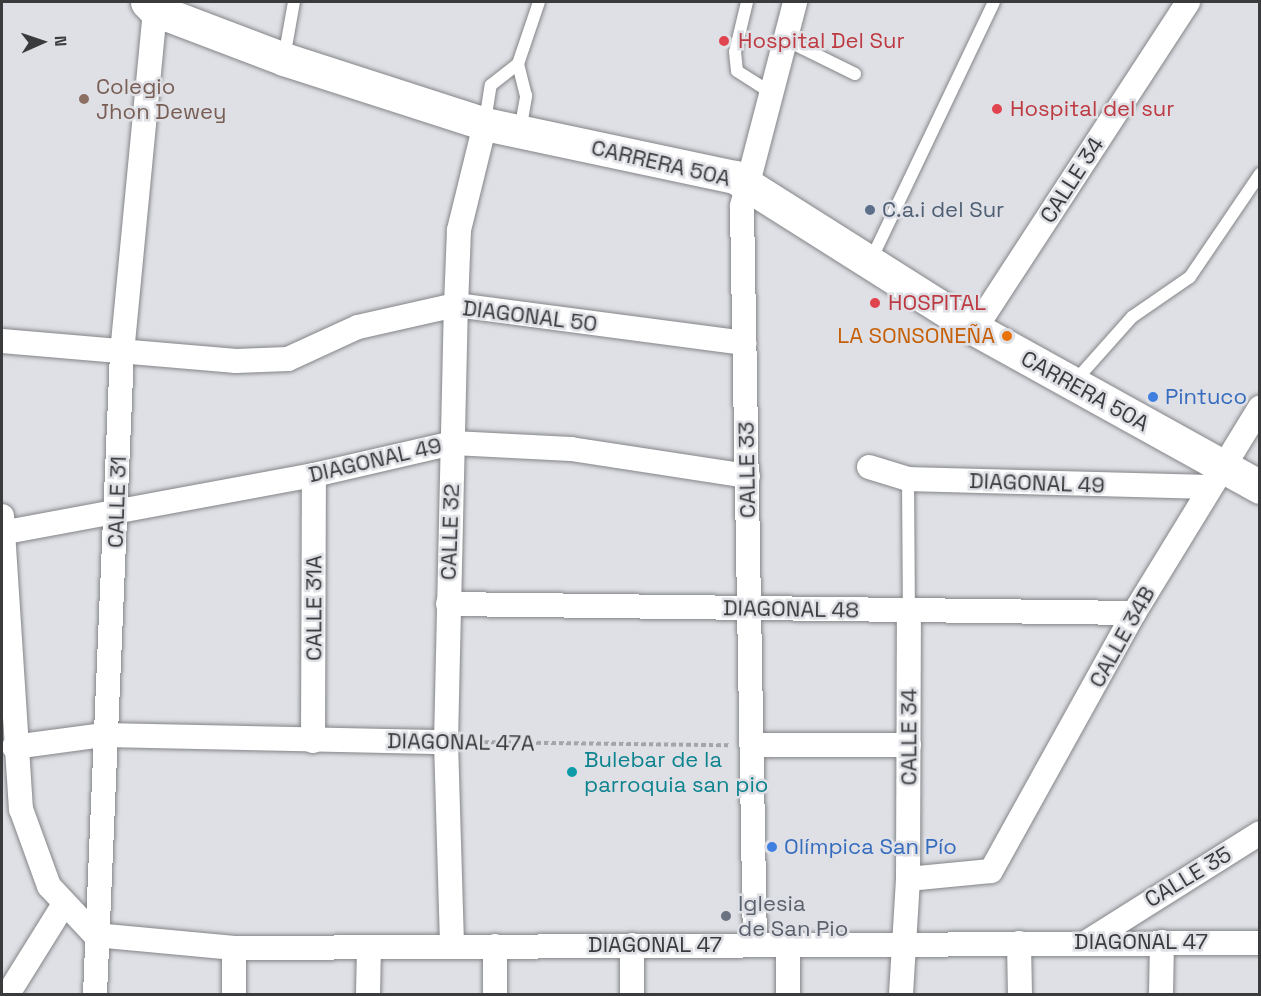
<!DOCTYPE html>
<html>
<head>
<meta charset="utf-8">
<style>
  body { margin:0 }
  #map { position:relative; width:1261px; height:996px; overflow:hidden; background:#dfe0e5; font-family:"Space Grotesk",sans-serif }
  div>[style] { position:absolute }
  .path>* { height:4px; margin-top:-2px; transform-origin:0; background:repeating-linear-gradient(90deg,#a4a5a9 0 4.5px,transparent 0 7.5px) }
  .roads { filter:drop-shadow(0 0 2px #838588) drop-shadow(0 0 2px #838588) }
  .lane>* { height:12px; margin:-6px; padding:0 6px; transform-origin:6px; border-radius:6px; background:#fff }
  .street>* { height:24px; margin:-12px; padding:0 12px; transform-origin:12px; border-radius:12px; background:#fff }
  .secondary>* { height:33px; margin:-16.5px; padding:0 16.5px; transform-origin:16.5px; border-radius:16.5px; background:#fff }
  .dots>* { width:16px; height:16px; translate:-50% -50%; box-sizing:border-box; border:3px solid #dfe0e5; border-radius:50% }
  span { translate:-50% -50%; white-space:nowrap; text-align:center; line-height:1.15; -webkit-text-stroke:5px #dfe0e5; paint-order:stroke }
  .health-label { font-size:22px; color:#be3a42 }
  .left { translate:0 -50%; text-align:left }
  .education-label { font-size:22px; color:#785e54 }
  .street-label { font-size:22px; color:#3a3b3d }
  .service-label { font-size:22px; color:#4e5e75 }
  .food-label { font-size:22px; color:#c56008 }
  .right { translate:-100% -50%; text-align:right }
  .shop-label { font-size:22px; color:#366cbe }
  .culture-label { font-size:22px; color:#0d838f }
  .worship-label { font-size:22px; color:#5b616d }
  .frame { position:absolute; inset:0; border:3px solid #3a3b3d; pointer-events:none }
  .north { position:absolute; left:12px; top:12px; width:60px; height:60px; -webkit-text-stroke:4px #dfe0e5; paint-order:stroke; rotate:87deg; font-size:16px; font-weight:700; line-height:24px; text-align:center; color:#3a3b3d }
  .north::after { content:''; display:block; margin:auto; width:21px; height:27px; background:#3a3b3d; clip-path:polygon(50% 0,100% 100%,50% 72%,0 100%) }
</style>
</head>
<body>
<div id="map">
  <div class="path">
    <i style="left:469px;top:742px;width:260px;rotate:0.7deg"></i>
  </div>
  <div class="roads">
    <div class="lane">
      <i style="left:747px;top:2px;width:51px;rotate:103.5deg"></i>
      <i style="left:735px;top:52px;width:19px;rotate:84deg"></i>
      <i style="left:737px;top:71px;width:43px;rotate:32.6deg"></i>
      <i style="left:786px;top:40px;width:77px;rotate:26.2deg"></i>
      <i style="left:284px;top:58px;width:57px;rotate:-79.9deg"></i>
      <i style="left:485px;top:121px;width:36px;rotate:-81deg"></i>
      <i style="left:491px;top:85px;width:34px;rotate:-38deg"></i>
      <i style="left:520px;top:131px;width:36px;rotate:-80deg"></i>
      <i style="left:526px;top:96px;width:33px;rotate:-104deg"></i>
      <i style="left:518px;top:64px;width:65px;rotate:-71.3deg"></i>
      <i style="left:870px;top:262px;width:288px;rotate:-64.5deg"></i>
      <i style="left:1075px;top:381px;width:86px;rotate:-48.3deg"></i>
      <i style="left:1132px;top:317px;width:70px;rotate:-34.6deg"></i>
      <i style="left:1190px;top:277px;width:125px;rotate:-55.8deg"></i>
      <i style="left:908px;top:479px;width:132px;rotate:89.6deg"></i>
    </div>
    <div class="street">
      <i style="left:975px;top:329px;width:390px;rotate:-56.9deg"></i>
      <i style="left:2px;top:341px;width:235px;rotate:4.9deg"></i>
      <i style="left:236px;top:361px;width:52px;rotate:-2.2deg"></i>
      <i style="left:288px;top:359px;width:77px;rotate:-24.6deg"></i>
      <i style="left:358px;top:327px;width:100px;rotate:-12.7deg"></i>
      <i style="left:456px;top:305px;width:291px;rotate:7.5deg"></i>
      <i style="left:869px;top:467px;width:41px;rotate:17.1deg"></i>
      <i style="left:908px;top:479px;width:300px;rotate:1.5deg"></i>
      <i style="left:2px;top:516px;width:294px;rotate:86.3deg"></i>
      <i style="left:21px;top:809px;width:82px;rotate:70deg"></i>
      <i style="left:49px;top:886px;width:67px;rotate:46.8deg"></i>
      <i style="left:95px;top:935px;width:140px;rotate:5.3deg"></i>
      <i style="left:234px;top:948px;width:1026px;rotate:-0.28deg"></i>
      <i style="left:6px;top:532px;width:313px;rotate:-10.5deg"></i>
      <i style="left:314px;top:475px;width:143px;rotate:-13deg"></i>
      <i style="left:453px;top:443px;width:118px;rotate:2.9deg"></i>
      <i style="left:571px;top:449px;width:179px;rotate:8.7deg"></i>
      <i style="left:448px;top:604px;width:686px;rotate:0.75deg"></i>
      <i style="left:313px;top:741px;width:266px;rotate:-89.8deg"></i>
      <i style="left:753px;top:745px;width:156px"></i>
      <i style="left:14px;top:747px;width:91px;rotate:-7.6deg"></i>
      <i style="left:104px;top:735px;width:342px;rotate:1.2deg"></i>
      <i style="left:908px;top:879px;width:83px;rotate:-5.5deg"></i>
      <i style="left:991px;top:871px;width:295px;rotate:-61deg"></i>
      <i style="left:1134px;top:613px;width:241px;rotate:-58.5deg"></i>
      <i style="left:1087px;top:942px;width:204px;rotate:-32.2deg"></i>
      <i style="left:1019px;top:943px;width:51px;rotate:88.9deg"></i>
      <i style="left:452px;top:944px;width:202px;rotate:-91.7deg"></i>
      <i style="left:446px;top:742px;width:437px;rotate:-88.7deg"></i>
      <i style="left:456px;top:305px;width:75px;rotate:-87.7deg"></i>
      <i style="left:459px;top:230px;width:109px;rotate:-76.2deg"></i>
      <i style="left:788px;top:944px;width:50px;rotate:90deg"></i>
      <i style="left:632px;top:945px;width:49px;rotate:90deg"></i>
      <i style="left:755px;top:945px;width:739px;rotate:-91.01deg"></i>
      <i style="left:742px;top:206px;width:211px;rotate:-75.4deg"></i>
      <i style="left:234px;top:948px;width:46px;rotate:90deg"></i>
      <i style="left:8px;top:994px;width:106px;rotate:-58.1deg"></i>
      <i style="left:95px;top:994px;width:642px;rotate:-87.59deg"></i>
      <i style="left:122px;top:353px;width:345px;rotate:-84.5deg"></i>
      <i style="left:368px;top:994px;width:47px;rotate:-88.8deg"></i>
      <i style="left:495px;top:994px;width:48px;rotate:-90deg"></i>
      <i style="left:901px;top:994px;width:115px;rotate:-86.5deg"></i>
      <i style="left:908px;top:879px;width:268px;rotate:-89.8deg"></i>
      <i style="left:1161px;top:994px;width:52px;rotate:-88.9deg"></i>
    </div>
    <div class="secondary">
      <i style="left:147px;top:2px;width:11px;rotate:45deg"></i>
      <i style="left:155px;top:10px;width:138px;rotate:20.8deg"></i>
      <i style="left:284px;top:59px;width:211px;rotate:17.9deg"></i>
      <i style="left:485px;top:124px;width:256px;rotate:12deg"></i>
      <i style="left:735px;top:177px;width:284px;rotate:32.3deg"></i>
      <i style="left:975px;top:329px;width:326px;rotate:29deg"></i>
    </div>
  </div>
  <div class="dots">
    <i style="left:724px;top:41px;background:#e0444e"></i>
    <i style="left:84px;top:99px;background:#8d6e63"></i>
    <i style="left:997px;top:109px;background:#e0444e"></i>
    <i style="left:870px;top:210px;background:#5c6f8a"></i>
    <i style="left:875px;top:303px;background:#e0444e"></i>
    <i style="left:1007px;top:336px;background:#e8710a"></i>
    <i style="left:1153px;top:397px;background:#3f7fe0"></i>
    <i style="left:572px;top:772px;background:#0f9aa8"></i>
    <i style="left:772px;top:847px;background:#3f7fe0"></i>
    <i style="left:726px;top:916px;background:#6b7280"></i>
  </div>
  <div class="health-label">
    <span class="left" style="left:738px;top:41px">Hospital Del Sur</span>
    <span class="left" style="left:1010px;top:109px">Hospital del sur</span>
    <span class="left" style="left:888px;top:303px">HOSPITAL</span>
  </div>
  <div class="education-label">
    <span class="left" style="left:96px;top:99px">Colegio<br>Jhon Dewey</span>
  </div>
  <div class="street-label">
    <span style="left:661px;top:163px;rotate:13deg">CARRERA 50A</span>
    <span style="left:1072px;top:180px;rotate:-57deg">CALLE 34</span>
    <span style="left:530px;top:316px;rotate:7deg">DIAGONAL 50</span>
    <span style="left:1085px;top:391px;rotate:29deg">CARRERA 50A</span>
    <span style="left:375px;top:460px;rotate:-13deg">DIAGONAL 49</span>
    <span style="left:747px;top:470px;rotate:-91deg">CALLE 33</span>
    <span style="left:1037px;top:483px;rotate:2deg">DIAGONAL 49</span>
    <span style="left:117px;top:502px;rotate:-88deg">CALLE 31</span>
    <span style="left:450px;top:532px;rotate:-88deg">CALLE 32</span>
    <span style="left:314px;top:608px;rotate:-90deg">CALLE 31A</span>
    <span style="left:791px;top:609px;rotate:1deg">DIAGONAL 48</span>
    <span style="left:1122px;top:637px;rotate:-61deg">CALLE 34B</span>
    <span style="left:909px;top:737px;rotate:-90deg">CALLE 34</span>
    <span style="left:461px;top:742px;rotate:1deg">DIAGONAL 47A</span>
    <span style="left:1188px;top:877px;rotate:-31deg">CALLE 35</span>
    <span style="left:1141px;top:942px">DIAGONAL 47</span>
    <span style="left:655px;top:945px">DIAGONAL 47</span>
  </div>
  <div class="service-label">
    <span class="left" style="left:882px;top:210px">C.a.i del Sur</span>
  </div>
  <div class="food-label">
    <span class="right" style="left:995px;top:336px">LA SONSONEÑA</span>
  </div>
  <div class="shop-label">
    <span class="left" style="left:1165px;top:397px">Pintuco</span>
    <span class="left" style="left:784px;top:847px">Olímpica San Pío</span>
  </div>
  <div class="culture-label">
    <span class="left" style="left:584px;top:772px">Bulebar de la<br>parroquia san pio</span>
  </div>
  <div class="worship-label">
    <span class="left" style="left:738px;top:916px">Iglesia<br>de San Pio</span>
  </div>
  <div class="frame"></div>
  <div class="north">N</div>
</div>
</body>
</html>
